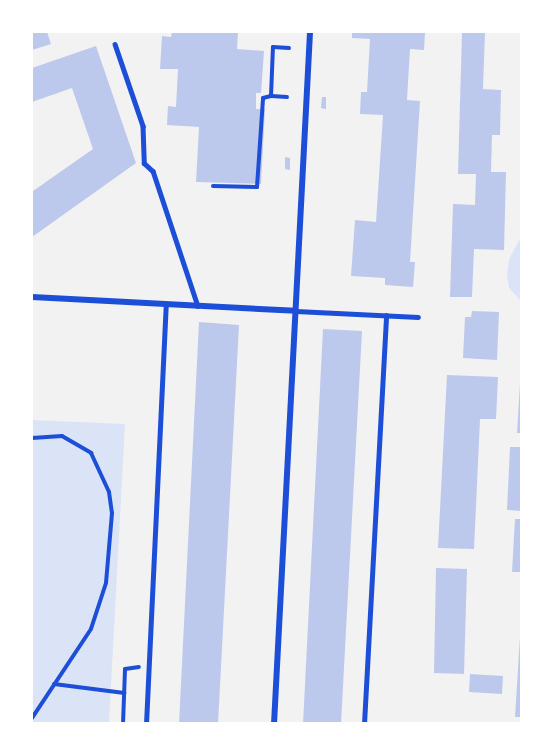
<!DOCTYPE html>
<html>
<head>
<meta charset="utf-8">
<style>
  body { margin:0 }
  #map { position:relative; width:553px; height:755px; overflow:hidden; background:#f2f2f2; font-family:"Space Grotesk",sans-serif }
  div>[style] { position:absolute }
  .green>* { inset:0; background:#dbe4f7 }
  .building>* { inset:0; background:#bdc9ec }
  .path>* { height:4px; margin:-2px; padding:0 2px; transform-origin:2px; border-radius:2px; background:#1d4ed8 }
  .service>* { height:4.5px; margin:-2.25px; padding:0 2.25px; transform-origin:2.25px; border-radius:2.25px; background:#1d4ed8 }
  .minor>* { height:6px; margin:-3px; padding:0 3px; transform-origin:3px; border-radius:3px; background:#1d4ed8 }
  span { translate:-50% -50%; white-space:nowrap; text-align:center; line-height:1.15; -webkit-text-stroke:6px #fff; paint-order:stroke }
  .frame { position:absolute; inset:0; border:33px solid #fff; pointer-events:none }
</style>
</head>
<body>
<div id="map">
  <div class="green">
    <i style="clip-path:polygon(521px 237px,521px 301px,509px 288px,507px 275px,509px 259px)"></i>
    <i style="clip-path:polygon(32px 420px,125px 424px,109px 723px,32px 724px)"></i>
  </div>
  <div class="building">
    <i style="clip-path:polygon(32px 32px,47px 32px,51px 44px,32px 50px)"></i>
    <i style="clip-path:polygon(172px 32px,238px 32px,237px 49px,264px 51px,261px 93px,256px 93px,256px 109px,265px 109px,261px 184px,196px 182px,199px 127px,167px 125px,168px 106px,176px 107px,178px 69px,160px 69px,162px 36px,171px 37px)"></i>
    <i style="clip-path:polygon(352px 32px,425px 32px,424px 50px,410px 49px,407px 100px,420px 101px,410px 262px,415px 262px,413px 287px,385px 285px,385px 278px,351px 276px,355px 220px,376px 222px,383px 115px,360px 114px,361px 92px,367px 92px,370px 39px,352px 38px)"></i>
    <i style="clip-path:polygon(462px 32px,485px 32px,483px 89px,501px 90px,500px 135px,492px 135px,491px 172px,506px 172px,504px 250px,474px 249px,472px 297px,450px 297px,453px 204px,475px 205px,476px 174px,458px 174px)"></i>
    <i style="clip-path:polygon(96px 46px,136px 163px,32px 237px,32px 189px,33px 191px,93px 149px,72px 88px,32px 102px,32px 68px)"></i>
    <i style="clip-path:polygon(322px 97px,326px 97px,326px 109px,321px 108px)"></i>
    <i style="clip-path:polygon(285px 157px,290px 158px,290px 170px,285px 169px)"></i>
    <i style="clip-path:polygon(472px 311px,499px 312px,497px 360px,463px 358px,465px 317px,471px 317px)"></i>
    <i style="clip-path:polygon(199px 322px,239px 325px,218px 724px,179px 724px)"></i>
    <i style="clip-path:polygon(323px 329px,362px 331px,341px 724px,303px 724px)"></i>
    <i style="clip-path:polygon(447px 375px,498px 377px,496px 419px,480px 419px,474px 549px,438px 548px)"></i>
    <i style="clip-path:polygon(520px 384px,522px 384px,522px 433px,517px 433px)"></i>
    <i style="clip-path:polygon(510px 447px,522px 447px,522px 511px,507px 510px)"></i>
    <i style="clip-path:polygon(515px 519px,522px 519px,522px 572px,512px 572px)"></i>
    <i style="clip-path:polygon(436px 568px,467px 569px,464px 674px,434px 673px)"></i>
    <i style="clip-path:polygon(520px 637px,522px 637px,522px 717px,515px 717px)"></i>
    <i style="clip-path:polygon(470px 674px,503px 676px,502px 694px,469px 692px)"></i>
  </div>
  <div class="path">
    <i style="left:271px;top:96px;width:16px;rotate:4deg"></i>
    <i style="left:213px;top:186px;width:44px;rotate:1.3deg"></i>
    <i style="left:257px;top:187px;width:89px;rotate:-86.1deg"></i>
    <i style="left:263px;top:98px;width:8px;rotate:-14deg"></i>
    <i style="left:271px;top:96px;width:49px;rotate:-87.7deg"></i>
    <i style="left:273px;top:47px;width:16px;rotate:4deg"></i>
    <i style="left:32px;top:438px;width:30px;rotate:-4deg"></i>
    <i style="left:62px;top:436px;width:34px;rotate:30deg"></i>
    <i style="left:91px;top:453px;width:43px;rotate:65.2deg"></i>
    <i style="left:109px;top:492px;width:21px;rotate:82deg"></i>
    <i style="left:112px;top:513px;width:70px;rotate:94.9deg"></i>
    <i style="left:106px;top:583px;width:48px;rotate:108.1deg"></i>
    <i style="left:91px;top:629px;width:107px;rotate:123.5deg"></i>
    <i style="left:54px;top:684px;width:71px;rotate:7.3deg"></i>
    <i style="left:123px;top:724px;width:55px;rotate:-87.9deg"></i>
    <i style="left:125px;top:669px;width:14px;rotate:-8deg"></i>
  </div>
  <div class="service">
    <i style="left:115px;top:44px;width:87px;rotate:71.1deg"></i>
    <i style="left:143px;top:126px;width:37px;rotate:88deg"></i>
    <i style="left:144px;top:163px;width:12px;rotate:42deg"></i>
    <i style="left:153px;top:171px;width:142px;rotate:71.6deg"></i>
    <i style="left:296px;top:311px;width:122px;rotate:2.8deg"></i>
    <i style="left:146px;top:724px;width:420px;rotate:-87.3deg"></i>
    <i style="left:364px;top:724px;width:409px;rotate:-86.9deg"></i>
  </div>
  <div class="minor">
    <i style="left:32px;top:297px;width:264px;rotate:3deg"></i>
    <i style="left:274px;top:724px;width:693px;rotate:-87.02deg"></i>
  </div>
  <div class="frame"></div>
</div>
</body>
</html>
